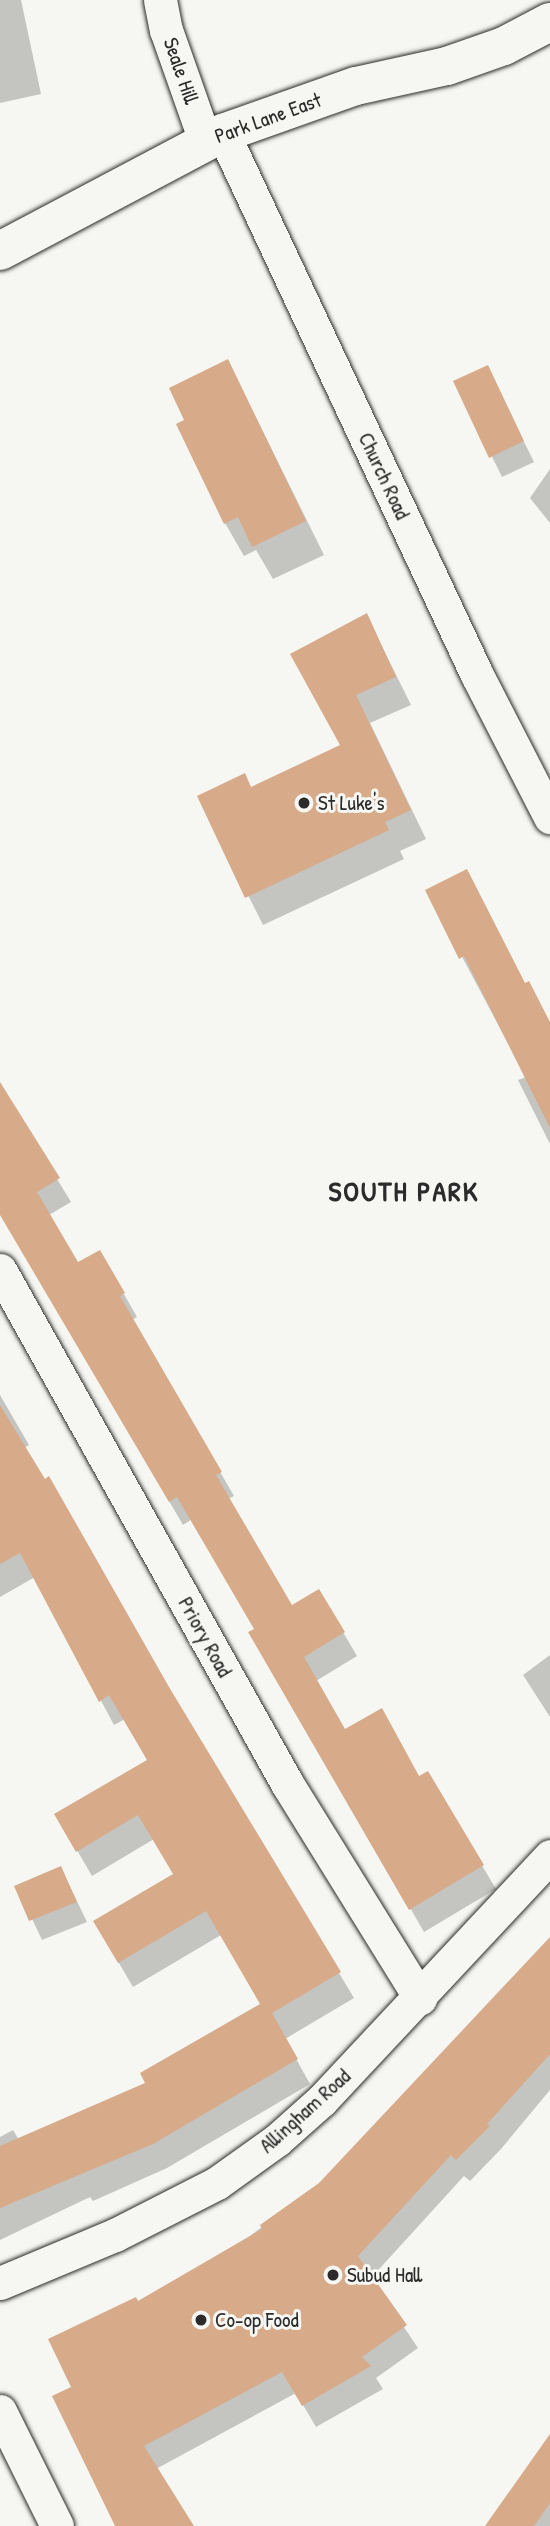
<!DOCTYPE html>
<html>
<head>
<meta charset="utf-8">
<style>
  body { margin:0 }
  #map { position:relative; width:550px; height:2526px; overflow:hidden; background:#f6f6f2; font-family:"Patrick Hand",sans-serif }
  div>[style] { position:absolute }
  .shadow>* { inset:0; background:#0003 }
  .building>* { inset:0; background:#d7aa89 }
  .roads { filter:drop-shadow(0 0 2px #2b2b2b) drop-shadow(0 0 2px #2b2b2b) }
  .minor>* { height:33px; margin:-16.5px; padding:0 16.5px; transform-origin:16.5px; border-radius:16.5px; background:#f6f6f2 }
  .tertiary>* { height:38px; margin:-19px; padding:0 19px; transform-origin:19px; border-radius:19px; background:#f6f6f2 }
  .dots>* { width:19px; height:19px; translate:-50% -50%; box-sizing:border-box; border:4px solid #f6f6f2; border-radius:50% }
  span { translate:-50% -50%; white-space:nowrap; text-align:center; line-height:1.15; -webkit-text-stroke:6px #f6f6f2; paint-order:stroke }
  .street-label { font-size:21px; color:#2b2b2b }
  .poi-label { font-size:21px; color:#2b2b2b }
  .left { translate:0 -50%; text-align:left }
  .district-label { font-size:28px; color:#2b2b2b; font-weight:700; letter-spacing:2px }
</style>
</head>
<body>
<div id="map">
  <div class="shadow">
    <i style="clip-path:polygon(0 0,21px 0,41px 94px,0 103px)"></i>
    <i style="clip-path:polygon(228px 361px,324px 555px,273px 579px,256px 550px,244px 556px,225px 523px,187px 420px)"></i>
    <i style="clip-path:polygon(487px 367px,534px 462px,502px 477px,455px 382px)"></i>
    <i style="clip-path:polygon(550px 469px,550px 523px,530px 498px)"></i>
    <i style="clip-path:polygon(367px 616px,411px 705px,370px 723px,426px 839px,400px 851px,404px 859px,263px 925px,199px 797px,252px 789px,343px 745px)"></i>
    <i style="clip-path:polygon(427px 891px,525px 985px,550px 1023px,550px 1144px,518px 1080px,526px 1077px)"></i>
    <i style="clip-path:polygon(0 1085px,71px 1202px,49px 1215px,78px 1265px,100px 1252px,137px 1317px,132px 1320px,234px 1496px,228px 1499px,292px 1608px,319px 1591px,357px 1656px,316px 1681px,344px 1731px,419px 1778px,427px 1773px,496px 1889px,424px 1932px,251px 1633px,256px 1629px,192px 1519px,183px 1525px,0 1210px)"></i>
    <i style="clip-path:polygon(0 1395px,29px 1445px,24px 1448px,354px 1998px,285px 2039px,310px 2084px,167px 2168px,93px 2201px,90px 2197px,0 2240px,0 2137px,13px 2130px,19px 2140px,148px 2084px,262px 2005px,221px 1935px,133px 1987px,95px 1922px,175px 1875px,154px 1839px,92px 1876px,56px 1814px,149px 1760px,125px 1719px,114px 1725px,35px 1577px,0 1597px)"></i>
    <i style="clip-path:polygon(550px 1655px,550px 1717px,523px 1675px)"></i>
    <i style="clip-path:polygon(61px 1868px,87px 1922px,42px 1940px,17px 1887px)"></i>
    <i style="clip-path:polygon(550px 1939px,550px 2090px,501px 2149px,470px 2181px,464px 2176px,371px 2278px,418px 2348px,376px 2378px,383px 2389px,316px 2427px,296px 2393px,156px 2469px,192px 2526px,116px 2526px,74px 2388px,138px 2303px,216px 2261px,320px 2184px)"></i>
    <i style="clip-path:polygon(550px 2437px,550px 2526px,488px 2526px)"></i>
  </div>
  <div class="building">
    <i style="clip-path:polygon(228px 359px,306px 521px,252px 547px,238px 517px,224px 524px,176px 424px,184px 420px,169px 388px)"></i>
    <i style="clip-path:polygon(488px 365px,524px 441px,489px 458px,453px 381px)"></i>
    <i style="clip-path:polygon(367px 613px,396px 677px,356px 695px,411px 810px,385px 822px,389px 830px,245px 898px,197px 796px,245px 773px,251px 787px,340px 745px,290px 654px)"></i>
    <i style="clip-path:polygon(467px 869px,525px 983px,529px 981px,550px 1022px,550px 1128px,464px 956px,459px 959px,425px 890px)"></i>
    <i style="clip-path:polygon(0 1082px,60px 1178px,37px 1192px,78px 1262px,100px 1250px,125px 1293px,120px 1296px,222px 1472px,216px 1475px,292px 1605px,319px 1589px,345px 1632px,304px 1657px,345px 1729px,382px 1708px,419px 1776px,428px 1771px,484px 1865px,409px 1910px,248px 1632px,254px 1629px,177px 1497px,169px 1502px,0 1215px)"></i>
    <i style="clip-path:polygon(0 1405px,45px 1479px,49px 1476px,169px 1687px,341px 1972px,272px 2013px,298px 2059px,153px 2144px,0 2208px,0 2146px,145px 2083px,140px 2073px,260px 2004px,206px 1911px,118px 1963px,93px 1921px,173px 1874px,138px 1815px,76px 1852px,54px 1814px,147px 1760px,109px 1695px,99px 1702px,20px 1553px,0 1564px)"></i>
    <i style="clip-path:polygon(61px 1866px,77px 1902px,29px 1921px,14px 1886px)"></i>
    <i style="clip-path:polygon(550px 1937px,550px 2054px,487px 2124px,490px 2126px,456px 2160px,451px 2155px,358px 2256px,407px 2325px,362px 2357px,371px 2366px,302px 2406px,282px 2372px,144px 2446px,194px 2526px,115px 2526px,52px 2396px,71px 2387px,48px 2339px,136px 2297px,138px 2301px,262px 2229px,260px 2225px,319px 2183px)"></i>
    <i style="clip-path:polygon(550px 2434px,550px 2503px,534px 2526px,485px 2526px)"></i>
  </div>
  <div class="roads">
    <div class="minor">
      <i style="left:160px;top:0;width:31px;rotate:79deg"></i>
      <i style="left:166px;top:30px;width:118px;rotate:70.6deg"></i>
      <i style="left:223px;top:133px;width:599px;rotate:64.89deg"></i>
      <i style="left:477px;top:675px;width:160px;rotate:62.8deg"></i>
      <i style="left:0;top:1270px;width:590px;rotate:60.79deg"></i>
      <i style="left:288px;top:1785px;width:251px;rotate:58.2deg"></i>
      <i style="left:0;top:2283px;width:125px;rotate:-22.7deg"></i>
      <i style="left:115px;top:2235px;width:114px;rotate:-27deg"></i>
      <i style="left:217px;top:2183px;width:74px;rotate:-35.6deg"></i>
      <i style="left:277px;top:2140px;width:60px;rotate:-41.6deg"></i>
      <i style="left:322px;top:2100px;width:334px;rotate:-46.9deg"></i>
      <i style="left:0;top:2411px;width:128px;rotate:63.6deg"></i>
    </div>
    <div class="tertiary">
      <i style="left:0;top:251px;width:252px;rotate:-27.9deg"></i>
      <i style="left:223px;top:133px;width:141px;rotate:-19.5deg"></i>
      <i style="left:356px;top:86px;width:93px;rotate:-12.4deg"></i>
      <i style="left:447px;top:66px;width:60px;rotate:-19.3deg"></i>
      <i style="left:504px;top:46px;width:52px;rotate:-27.6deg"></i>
    </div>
  </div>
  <div class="dots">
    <i style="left:304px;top:803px;background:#2b2b2b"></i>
    <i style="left:333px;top:2275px;background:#2b2b2b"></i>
    <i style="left:201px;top:2320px;background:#2b2b2b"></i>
  </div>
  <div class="street-label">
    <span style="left:181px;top:71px;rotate:71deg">Seale Hill</span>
    <span style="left:268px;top:118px;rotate:-20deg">Park Lane East</span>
    <span style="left:384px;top:476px;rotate:65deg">Church Road</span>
    <span style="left:205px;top:1637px;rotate:61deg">Priory Road</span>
    <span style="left:305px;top:2111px;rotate:-42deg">Allingham Road</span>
  </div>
  <div class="poi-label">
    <span class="left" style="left:318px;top:803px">St Luke's</span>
    <span class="left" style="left:347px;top:2275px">Subud Hall</span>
    <span class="left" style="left:215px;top:2320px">Co-op Food</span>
  </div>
  <div class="district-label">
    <span style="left:404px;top:1191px">SOUTH PARK</span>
  </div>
</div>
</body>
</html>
